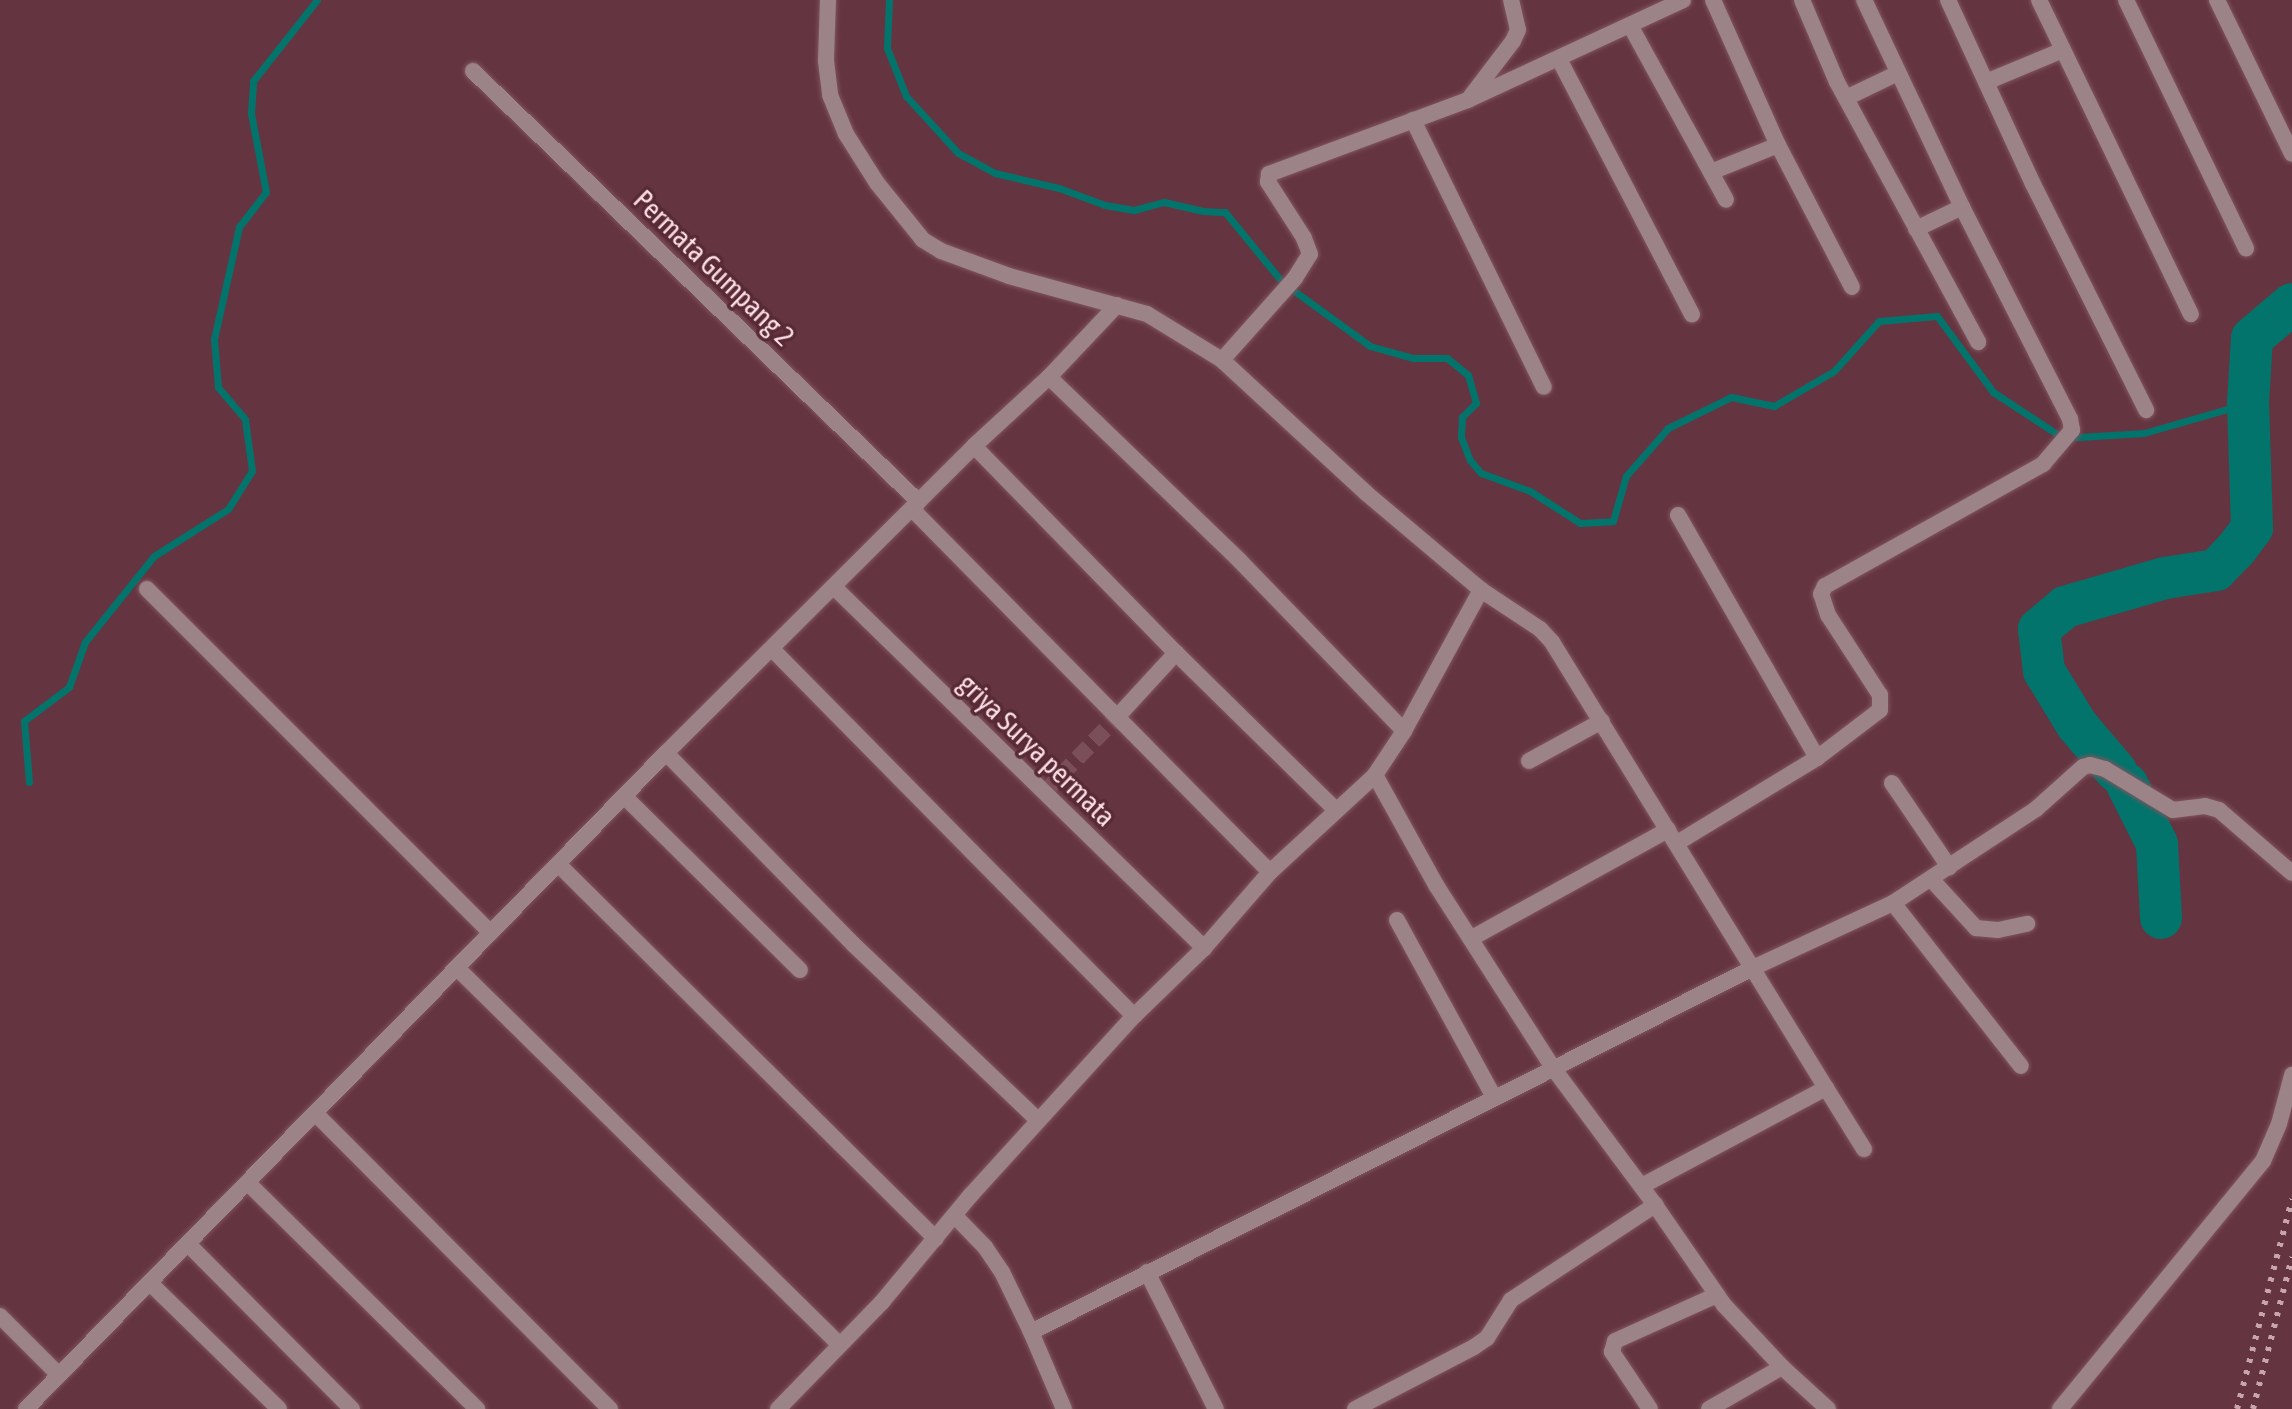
<!DOCTYPE html>
<html>
<head>
<meta charset="utf-8">
<style>
  body { margin:0 }
  #map { position:relative; width:2292px; height:1409px; overflow:hidden; background:#643540; font-family:"Asap Condensed",sans-serif }
  div>[style] { position:absolute }
  .stream>* { height:7px; margin:-3.5px; padding:0 3.5px; transform-origin:3.5px; border-radius:3.5px; background:#02746c }
  .river>* { height:42px; margin:-21px; padding:0 21px; transform-origin:21px; border-radius:21px; background:#02746c }
  .minor-tunnel>* { height:16px; margin-top:-8px; transform-origin:0; background:repeating-linear-gradient(90deg,#7b4f59 0 16px,transparent 0 24px) }
  .roads { filter:drop-shadow(0 0 2px #80545e) drop-shadow(0 0 2px #80545e) }
  .minor>* { height:16px; margin:-8px; padding:0 8px; transform-origin:8px; border-radius:8px; background:#9c8388 }
  .rail>* { height:6px; margin-top:-3px; transform-origin:0; background:repeating-linear-gradient(90deg,#c8a4ab 0 4px,transparent 0 12px) }
  span { translate:-50% -50%; white-space:nowrap; text-align:center; line-height:1.15; -webkit-text-stroke:7px #582a35; paint-order:stroke }
  .street-label { font-size:28px; color:#ffe1e6 }
</style>
</head>
<body>
<div id="map">
  <div class="stream">
    <i style="left:889px;top:0;width:48px;rotate:92.4deg"></i>
    <i style="left:887px;top:48px;width:52px;rotate:68.4deg"></i>
    <i style="left:906px;top:96px;width:77px;rotate:47.6deg"></i>
    <i style="left:958px;top:153px;width:42px;rotate:28.4deg"></i>
    <i style="left:995px;top:173px;width:66px;rotate:13.2deg"></i>
    <i style="left:1059px;top:188px;width:49px;rotate:20.3deg"></i>
    <i style="left:1105px;top:205px;width:29px;rotate:10deg"></i>
    <i style="left:1134px;top:210px;width:31px;rotate:-15deg"></i>
    <i style="left:1164px;top:202px;width:40px;rotate:13deg"></i>
    <i style="left:1203px;top:211px;width:22px;rotate:3deg"></i>
    <i style="left:1225px;top:212px;width:90px;rotate:50.8deg"></i>
    <i style="left:1282px;top:282px;width:109px;rotate:36deg"></i>
    <i style="left:1370px;top:346px;width:45px;rotate:15.6deg"></i>
    <i style="left:1413px;top:358px;width:34px"></i>
    <i style="left:1447px;top:358px;width:27px;rotate:39deg"></i>
    <i style="left:1468px;top:375px;width:29px;rotate:74deg"></i>
    <i style="left:1476px;top:403px;width:20px;rotate:135deg"></i>
    <i style="left:1462px;top:417px;width:20px;rotate:93deg"></i>
    <i style="left:1461px;top:437px;width:25px;rotate:69deg"></i>
    <i style="left:1470px;top:460px;width:17px;rotate:50deg"></i>
    <i style="left:1481px;top:473px;width:52px;rotate:20.2deg"></i>
    <i style="left:1530px;top:491px;width:59px;rotate:32.6deg"></i>
    <i style="left:1580px;top:523px;width:33px;rotate:-3deg"></i>
    <i style="left:1613px;top:521px;width:47px;rotate:-73.9deg"></i>
    <i style="left:1626px;top:476px;width:64px;rotate:-48.8deg"></i>
    <i style="left:1668px;top:428px;width:70px;rotate:-26.2deg"></i>
    <i style="left:1731px;top:397px;width:44px;rotate:11.8deg"></i>
    <i style="left:1774px;top:406px;width:69px;rotate:-30.3deg"></i>
    <i style="left:1834px;top:371px;width:67px;rotate:-48deg"></i>
    <i style="left:1879px;top:321px;width:58px;rotate:-4.9deg"></i>
    <i style="left:1937px;top:316px;width:94px;rotate:53.6deg"></i>
    <i style="left:1993px;top:392px;width:84px;rotate:33.3deg"></i>
    <i style="left:2063px;top:438px;width:81px;rotate:-3.5deg"></i>
    <i style="left:2144px;top:433px;width:108px;rotate:-16.1deg"></i>
    <i style="left:29px;top:782px;width:61px;rotate:-94.7deg"></i>
    <i style="left:24px;top:721px;width:56px;rotate:-37.1deg"></i>
    <i style="left:69px;top:687px;width:48px;rotate:-70.4deg"></i>
    <i style="left:85px;top:642px;width:110px;rotate:-51.3deg"></i>
    <i style="left:154px;top:556px;width:88px;rotate:-32.4deg"></i>
    <i style="left:228px;top:509px;width:45px;rotate:-57.7deg"></i>
    <i style="left:252px;top:471px;width:52px;rotate:-97.7deg"></i>
    <i style="left:245px;top:419px;width:42px;rotate:-130.2deg"></i>
    <i style="left:218px;top:387px;width:48px;rotate:-94.8deg"></i>
    <i style="left:214px;top:339px;width:115px;rotate:-77.4deg"></i>
    <i style="left:239px;top:227px;width:44px;rotate:-52.4deg"></i>
    <i style="left:266px;top:192px;width:80px;rotate:-100.8deg"></i>
    <i style="left:251px;top:113px;width:32px;rotate:-86deg"></i>
    <i style="left:253px;top:81px;width:103px;rotate:-51.7deg"></i>
  </div>
  <div class="river">
    <i style="left:2116px;top:771px;width:60px;rotate:-130.3deg"></i>
    <i style="left:2077px;top:725px;width:63px;rotate:-121.4deg"></i>
    <i style="left:2044px;top:671px;width:42px;rotate:-96.8deg"></i>
    <i style="left:2039px;top:629px;width:34px;rotate:-40deg"></i>
    <i style="left:2065px;top:607px;width:104px;rotate:-16.2deg"></i>
    <i style="left:2165px;top:578px;width:52px;rotate:-8.9deg"></i>
    <i style="left:2216px;top:570px;width:30px;rotate:-46deg"></i>
    <i style="left:2237px;top:548px;width:25px;rotate:-53deg"></i>
    <i style="left:2252px;top:528px;width:125px;rotate:-91.8deg"></i>
    <i style="left:2248px;top:403px;width:65px;rotate:-86.5deg"></i>
    <i style="left:2252px;top:338px;width:52px;rotate:-40.4deg"></i>
    <i style="left:2127px;top:784px;width:67px;rotate:63.4deg"></i>
    <i style="left:2157px;top:844px;width:74px;rotate:86.9deg"></i>
  </div>
  <div class="minor-tunnel">
    <i style="left:1044px;top:793px;width:107px;rotate:-46.1deg"></i>
  </div>
  <div class="roads">
    <div class="minor">
      <i style="left:828px;top:0;width:61px;rotate:91.9deg"></i>
      <i style="left:826px;top:61px;width:34px;rotate:83deg"></i>
      <i style="left:830px;top:95px;width:42px;rotate:67.7deg"></i>
      <i style="left:846px;top:134px;width:58px;rotate:57.7deg"></i>
      <i style="left:877px;top:183px;width:73px;rotate:51.1deg"></i>
      <i style="left:923px;top:240px;width:21px;rotate:31deg"></i>
      <i style="left:941px;top:251px;width:72px;rotate:20.2deg"></i>
      <i style="left:1009px;top:276px;width:143px;rotate:15.4deg"></i>
      <i style="left:1147px;top:314px;width:88px;rotate:31.5deg"></i>
      <i style="left:1222px;top:360px;width:196px;rotate:42.7deg"></i>
      <i style="left:1366px;top:493px;width:150px;rotate:40.1deg"></i>
      <i style="left:1481px;top:590px;width:71px;rotate:33.5deg"></i>
      <i style="left:1540px;top:629px;width:18px;rotate:47deg"></i>
      <i style="left:1552px;top:642px;width:523px;rotate:58.44deg"></i>
      <i style="left:1826px;top:1088px;width:208px;rotate:152deg"></i>
      <i style="left:1713px;top:0;width:159px;rotate:65.9deg"></i>
      <i style="left:1778px;top:145px;width:160px;rotate:62.5deg"></i>
      <i style="left:1802px;top:0;width:89px;rotate:66.9deg"></i>
      <i style="left:1837px;top:82px;width:296px;rotate:61.5deg"></i>
      <i style="left:1948px;top:0;width:203px;rotate:65.2deg"></i>
      <i style="left:2033px;top:184px;width:253px;rotate:63.4deg"></i>
      <i style="left:2039px;top:0;width:349px;rotate:64.2deg"></i>
      <i style="left:2126px;top:0;width:276px;rotate:64.2deg"></i>
      <i style="left:2217px;top:0;width:171px;rotate:64deg"></i>
      <i style="left:1631px;top:27px;width:197px;rotate:61.2deg"></i>
      <i style="left:1559px;top:59px;width:288px;rotate:62.5deg"></i>
      <i style="left:473px;top:71px;width:620px;rotate:44.02deg"></i>
      <i style="left:1986px;top:82px;width:83px;rotate:-22.6deg"></i>
      <i style="left:1471px;top:96px;width:69px;rotate:-52.6deg"></i>
      <i style="left:1513px;top:41px;width:12px;rotate:-66deg"></i>
      <i style="left:1518px;top:30px;width:31px;rotate:-103deg"></i>
      <i style="left:1846px;top:98px;width:58px;rotate:-25.7deg"></i>
      <i style="left:1413px;top:120px;width:297px;rotate:63.9deg"></i>
      <i style="left:1711px;top:172px;width:72px;rotate:-21.9deg"></i>
      <i style="left:1916px;top:229px;width:51px;rotate:-25.6deg"></i>
      <i style="left:1222px;top:360px;width:110px;rotate:-48.3deg"></i>
      <i style="left:1295px;top:278px;width:28px;rotate:-58deg"></i>
      <i style="left:1310px;top:254px;width:17px;rotate:-111deg"></i>
      <i style="left:1304px;top:238px;width:67px;rotate:-122.7deg"></i>
      <i style="left:1268px;top:182px;width:8px;rotate:-83deg"></i>
      <i style="left:1269px;top:174px;width:212px;rotate:-20.4deg"></i>
      <i style="left:1468px;top:100px;width:237px;rotate:-24.9deg"></i>
      <i style="left:1049px;top:377px;width:265px;rotate:43.9deg"></i>
      <i style="left:1240px;top:561px;width:236px;rotate:46deg"></i>
      <i style="left:974px;top:446px;width:289px;rotate:45.7deg"></i>
      <i style="left:912px;top:509px;width:510px;rotate:45.4deg"></i>
      <i style="left:1678px;top:515px;width:280px;rotate:60.2deg"></i>
      <i style="left:835px;top:588px;width:516px;rotate:44.29deg"></i>
      <i style="left:147px;top:589px;width:486px;rotate:45deg"></i>
      <i style="left:772px;top:649px;width:515px;rotate:45.39deg"></i>
      <i style="left:1118px;top:716px;width:86px;rotate:-47.4deg"></i>
      <i style="left:1176px;top:653px;width:223px;rotate:44.5deg"></i>
      <i style="left:666px;top:753px;width:267px;rotate:45.6deg"></i>
      <i style="left:853px;top:944px;width:254px;rotate:43.6deg"></i>
      <i style="left:1529px;top:761px;width:83px;rotate:-28.7deg"></i>
      <i style="left:1375px;top:775px;width:126px;rotate:61deg"></i>
      <i style="left:1436px;top:885px;width:217px;rotate:57.4deg"></i>
      <i style="left:1553px;top:1068px;width:171px;rotate:53.3deg"></i>
      <i style="left:1655px;top:1205px;width:121px;rotate:55.4deg"></i>
      <i style="left:1724px;top:1305px;width:85px;rotate:46.9deg"></i>
      <i style="left:1782px;top:1367px;width:62px;rotate:42.4deg"></i>
      <i style="left:1892px;top:783px;width:102px;rotate:55.8deg"></i>
      <i style="left:625px;top:797px;width:246px;rotate:44.7deg"></i>
      <i style="left:1677px;top:843px;width:164px;rotate:-31.3deg"></i>
      <i style="left:1817px;top:758px;width:79px;rotate:-37.3deg"></i>
      <i style="left:1880px;top:710px;width:15px;rotate:-90deg"></i>
      <i style="left:1880px;top:695px;width:95px;rotate:-123deg"></i>
      <i style="left:1828px;top:615px;width:22px;rotate:-108deg"></i>
      <i style="left:1821px;top:594px;width:9px;rotate:-63deg"></i>
      <i style="left:1825px;top:586px;width:250px;rotate:-29.2deg"></i>
      <i style="left:2043px;top:464px;width:45px;rotate:-49.5deg"></i>
      <i style="left:2072px;top:430px;width:11px;rotate:-100deg"></i>
      <i style="left:2070px;top:419px;width:238px;rotate:-117deg"></i>
      <i style="left:1962px;top:207px;width:229px;rotate:-115.3deg"></i>
      <i style="left:558px;top:864px;width:532px;rotate:44.77deg"></i>
      <i style="left:1931px;top:879px;width:67px;rotate:47.4deg"></i>
      <i style="left:1976px;top:928px;width:22px;rotate:5deg"></i>
      <i style="left:1998px;top:930px;width:30px;rotate:-12deg"></i>
      <i style="left:1893px;top:903px;width:207px;rotate:51.9deg"></i>
      <i style="left:1397px;top:920px;width:202px;rotate:61.3deg"></i>
      <i style="left:1472px;top:938px;width:224px;rotate:-28.9deg"></i>
      <i style="left:457px;top:968px;width:537px;rotate:44.55deg"></i>
      <i style="left:1826px;top:1088px;width:72px;rotate:58.1deg"></i>
      <i style="left:315px;top:1113px;width:418px;rotate:45.1deg"></i>
      <i style="left:248px;top:1183px;width:322px;rotate:44.6deg"></i>
      <i style="left:955px;top:1216px;width:43px;rotate:45.9deg"></i>
      <i style="left:985px;top:1247px;width:30px;rotate:56deg"></i>
      <i style="left:1002px;top:1272px;width:67px;rotate:64.2deg"></i>
      <i style="left:1031px;top:1332px;width:809px;rotate:-26.76deg"></i>
      <i style="left:1753px;top:968px;width:154px;rotate:-24.9deg"></i>
      <i style="left:1893px;top:903px;width:171px;rotate:-33.3deg"></i>
      <i style="left:2036px;top:809px;width:63px;rotate:-41.8deg"></i>
      <i style="left:2083px;top:767px;width:7px;rotate:-16deg"></i>
      <i style="left:2090px;top:765px;width:16px;rotate:15deg"></i>
      <i style="left:2105px;top:769px;width:79px;rotate:31.1deg"></i>
      <i style="left:2173px;top:810px;width:32px;rotate:-7deg"></i>
      <i style="left:2205px;top:806px;width:15px;rotate:16deg"></i>
      <i style="left:2219px;top:810px;width:96px;rotate:40.8deg"></i>
      <i style="left:188px;top:1244px;width:233px;rotate:45.2deg"></i>
      <i style="left:1147px;top:1272px;width:153px;rotate:63.3deg"></i>
      <i style="left:150px;top:1283px;width:180px;rotate:44.3deg"></i>
      <i style="left:0;top:1316px;width:83px;rotate:45deg"></i>
      <i style="left:1031px;top:1332px;width:84px;rotate:66.8deg"></i>
      <i style="left:26px;top:1409px;width:916px;rotate:-45.71deg"></i>
      <i style="left:666px;top:753px;width:435px;rotate:-44.9deg"></i>
      <i style="left:974px;top:446px;width:102px;rotate:-42.6deg"></i>
      <i style="left:1049px;top:377px;width:99px;rotate:-46.6deg"></i>
      <i style="left:778px;top:1409px;width:149px;rotate:-45.8deg"></i>
      <i style="left:882px;top:1302px;width:138px;rotate:-50.3deg"></i>
      <i style="left:970px;top:1196px;width:244px;rotate:-47.7deg"></i>
      <i style="left:1134px;top:1016px;width:98px;rotate:-44.2deg"></i>
      <i style="left:1204px;top:948px;width:101px;rotate:-49deg"></i>
      <i style="left:1270px;top:872px;width:143px;rotate:-42.7deg"></i>
      <i style="left:1375px;top:775px;width:53px;rotate:-56.6deg"></i>
      <i style="left:1404px;top:731px;width:161px;rotate:-61.4deg"></i>
      <i style="left:1355px;top:1409px;width:134px;rotate:-27.5deg"></i>
      <i style="left:1474px;top:1347px;width:16px;rotate:-35deg"></i>
      <i style="left:1487px;top:1338px;width:45px;rotate:-57.7deg"></i>
      <i style="left:1511px;top:1300px;width:173px;rotate:-33.4deg"></i>
      <i style="left:1650px;top:1409px;width:69px;rotate:-123.7deg"></i>
      <i style="left:1612px;top:1352px;width:11px;rotate:-75deg"></i>
      <i style="left:1615px;top:1341px;width:112px;rotate:-24.3deg"></i>
      <i style="left:1709px;top:1409px;width:84px;rotate:-29.9deg"></i>
      <i style="left:2060px;top:1409px;width:320px;rotate:-50.7deg"></i>
      <i style="left:2263px;top:1161px;width:40px;rotate:-66.6deg"></i>
      <i style="left:2279px;top:1124px;width:51px;rotate:-75.1deg"></i>
    </div>
  </div>
  <div class="rail">
    <i style="left:2237px;top:1409px;width:217px;rotate:-75.3deg"></i>
    <i style="left:2253px;top:1409px;width:157px;rotate:-75.6deg"></i>
  </div>
  <div class="street-label">
    <span style="left:714px;top:268px;rotate:44deg">Permata Gumpang 2</span>
    <span style="left:1037px;top:750px;rotate:44deg">griya Surya permata</span>
  </div>
</div>
</body>
</html>
